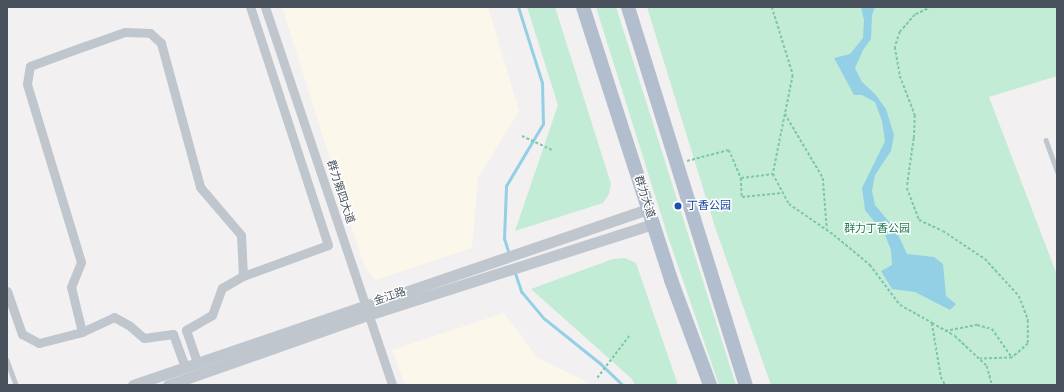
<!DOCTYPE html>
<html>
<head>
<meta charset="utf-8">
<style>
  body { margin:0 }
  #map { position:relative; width:1064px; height:392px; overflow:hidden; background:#f2f0f0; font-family:"Fira Sans","Noto Sans SC",sans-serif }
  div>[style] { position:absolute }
  .commercial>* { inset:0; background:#fbf7eb }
  .green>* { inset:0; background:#c2ecd5 }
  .water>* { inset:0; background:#93d0e6 }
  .stream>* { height:2.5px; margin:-1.25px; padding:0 1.25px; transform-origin:1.25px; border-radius:1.25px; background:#93d0e6 }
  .path>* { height:1.5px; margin-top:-0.75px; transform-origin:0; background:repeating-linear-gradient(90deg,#7dc8a7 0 3px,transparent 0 5px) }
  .service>* { height:4.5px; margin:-2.25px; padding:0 2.25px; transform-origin:2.25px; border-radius:2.25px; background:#bfc6ce }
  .minor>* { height:9px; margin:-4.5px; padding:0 4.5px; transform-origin:4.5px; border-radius:4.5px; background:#bfc6ce }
  .tertiary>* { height:11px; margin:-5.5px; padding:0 5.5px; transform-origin:5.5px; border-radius:5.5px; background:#bfc6ce }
  .primary>* { height:14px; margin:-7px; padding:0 7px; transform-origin:7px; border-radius:7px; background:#b2becd }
  .dots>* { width:11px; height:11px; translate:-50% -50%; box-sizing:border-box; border:2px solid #fff; border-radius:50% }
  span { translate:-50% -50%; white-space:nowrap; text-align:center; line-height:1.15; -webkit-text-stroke:3px #fff; paint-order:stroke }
  .street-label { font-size:11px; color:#49525c }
  .transit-label { font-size:11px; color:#164399 }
  .left { translate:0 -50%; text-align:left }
  .park-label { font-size:11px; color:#1e7951 }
  .frame { position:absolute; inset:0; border:8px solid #49525c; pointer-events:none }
</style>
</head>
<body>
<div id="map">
  <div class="commercial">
    <i style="clip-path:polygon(282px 7px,488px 7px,519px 111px,478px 178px,472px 248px,375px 280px,364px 266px)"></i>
    <i style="clip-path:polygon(504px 313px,538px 358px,583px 380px,589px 385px,405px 385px,392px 350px)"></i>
  </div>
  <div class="green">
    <i style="clip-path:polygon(527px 7px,555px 7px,611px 184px,609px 194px,603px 203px,515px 231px,558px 105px)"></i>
    <i style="clip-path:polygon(596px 7px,616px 7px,736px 385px,719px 385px,669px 240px)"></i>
    <i style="clip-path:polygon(647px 7px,1057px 7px,1057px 76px,989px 97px,1057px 275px,1057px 385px,771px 385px,715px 227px)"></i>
    <i style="clip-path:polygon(625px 258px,636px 263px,678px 385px,635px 385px,632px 379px,531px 289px,613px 259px)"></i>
  </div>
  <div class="water">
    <i style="clip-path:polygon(861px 7px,875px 7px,872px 15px,871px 39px,863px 50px,855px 68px,862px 82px,875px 94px,886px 109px,894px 135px,891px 151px,875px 175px,872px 191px,875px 205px,896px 230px,907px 254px,934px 257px,943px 264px,946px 296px,956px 304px,950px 310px,915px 292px,892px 289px,881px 271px,892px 265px,891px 250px,885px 235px,865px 210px,862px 188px,885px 141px,882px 121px,875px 102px,862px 95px,854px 95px,834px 58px,850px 54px,863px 38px,864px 20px)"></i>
  </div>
  <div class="stream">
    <i style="left:509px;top:254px;width:16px;rotate:-108deg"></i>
    <i style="left:504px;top:239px;width:53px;rotate:-87.8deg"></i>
    <i style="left:506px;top:186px;width:72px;rotate:-59.2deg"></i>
    <i style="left:543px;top:124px;width:41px;rotate:-91.4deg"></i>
    <i style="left:542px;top:83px;width:80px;rotate:-107.5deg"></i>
    <i style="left:515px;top:272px;width:21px;rotate:71deg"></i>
    <i style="left:522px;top:292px;width:35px;rotate:50deg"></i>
    <i style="left:545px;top:319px;width:70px;rotate:38.7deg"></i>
    <i style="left:600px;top:363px;width:32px;rotate:44deg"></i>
  </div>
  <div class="path">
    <i style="left:772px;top:7px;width:71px;rotate:72.8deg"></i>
    <i style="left:793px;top:75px;width:101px;rotate:101.4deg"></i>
    <i style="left:773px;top:174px;width:34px;rotate:62deg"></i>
    <i style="left:789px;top:204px;width:55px;rotate:34.6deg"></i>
    <i style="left:834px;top:235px;width:47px;rotate:39.8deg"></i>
    <i style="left:870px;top:265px;width:50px;rotate:53.1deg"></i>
    <i style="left:900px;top:305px;width:37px;rotate:29deg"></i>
    <i style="left:932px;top:323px;width:55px;rotate:80.5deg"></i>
    <i style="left:941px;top:377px;width:9px;rotate:63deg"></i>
    <i style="left:932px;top:7px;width:19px;rotate:155deg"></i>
    <i style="left:915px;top:15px;width:23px;rotate:131deg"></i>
    <i style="left:900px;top:32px;width:16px;rotate:108deg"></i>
    <i style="left:895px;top:47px;width:29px;rotate:80deg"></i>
    <i style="left:900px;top:76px;width:42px;rotate:69deg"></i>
    <i style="left:915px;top:115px;width:23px;rotate:92deg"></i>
    <i style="left:914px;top:138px;width:50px;rotate:98deg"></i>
    <i style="left:907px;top:188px;width:34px;rotate:69deg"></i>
    <i style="left:919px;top:220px;width:26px;rotate:25deg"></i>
    <i style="left:943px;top:231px;width:50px;rotate:33.7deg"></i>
    <i style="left:985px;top:259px;width:50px;rotate:47.4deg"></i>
    <i style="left:1019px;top:296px;width:26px;rotate:69deg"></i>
    <i style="left:1028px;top:320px;width:24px;rotate:90deg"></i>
    <i style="left:1028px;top:344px;width:21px;rotate:139deg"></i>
    <i style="left:785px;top:114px;width:74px;rotate:59.3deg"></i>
    <i style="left:823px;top:178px;width:51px;rotate:85.5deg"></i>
    <i style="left:522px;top:136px;width:33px;rotate:25deg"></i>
    <i style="left:687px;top:161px;width:43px;rotate:-14.7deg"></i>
    <i style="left:729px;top:150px;width:30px;rotate:67deg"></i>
    <i style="left:741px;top:178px;width:32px;rotate:-7deg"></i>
    <i style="left:741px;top:178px;width:19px;rotate:87deg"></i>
    <i style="left:742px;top:197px;width:41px;rotate:-5.6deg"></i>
    <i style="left:932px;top:323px;width:26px;rotate:29deg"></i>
    <i style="left:955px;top:336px;width:44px;rotate:43.2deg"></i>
    <i style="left:987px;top:366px;width:20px;rotate:75deg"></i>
    <i style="left:945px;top:331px;width:33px;rotate:-11deg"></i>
    <i style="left:977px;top:325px;width:16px;rotate:15deg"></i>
    <i style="left:992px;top:329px;width:35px;rotate:55deg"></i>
    <i style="left:1012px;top:358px;width:32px;rotate:178deg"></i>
    <i style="left:597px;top:378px;width:53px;rotate:-52.7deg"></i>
  </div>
  <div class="service">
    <i style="left:1046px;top:140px;width:33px;rotate:70deg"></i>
    <i style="left:7px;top:360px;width:27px;rotate:70deg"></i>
  </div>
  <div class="minor">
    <i style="left:265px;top:7px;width:399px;rotate:71.4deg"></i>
    <i style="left:7px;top:291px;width:46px;rotate:70.8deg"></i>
    <i style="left:22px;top:334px;width:19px;rotate:28deg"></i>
    <i style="left:39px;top:343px;width:44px;rotate:-14.3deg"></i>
    <i style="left:82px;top:332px;width:35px;rotate:-25deg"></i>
    <i style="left:114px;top:317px;width:18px;rotate:29deg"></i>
    <i style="left:130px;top:326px;width:18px;rotate:41deg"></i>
    <i style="left:144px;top:338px;width:29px;rotate:-8deg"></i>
    <i style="left:173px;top:334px;width:35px;rotate:70deg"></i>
    <i style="left:82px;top:332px;width:46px;rotate:-103.7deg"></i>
    <i style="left:71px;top:287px;width:27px;rotate:-68deg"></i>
    <i style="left:81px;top:262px;width:186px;rotate:-106.9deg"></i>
    <i style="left:27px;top:84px;width:18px;rotate:-81deg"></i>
    <i style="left:30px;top:66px;width:59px;rotate:-20deg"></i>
    <i style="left:85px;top:46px;width:42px;rotate:-19.3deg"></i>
    <i style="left:125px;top:32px;width:25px;rotate:2deg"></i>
    <i style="left:150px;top:33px;width:15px;rotate:42deg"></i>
    <i style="left:161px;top:43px;width:149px;rotate:74.8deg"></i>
    <i style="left:200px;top:187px;width:63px;rotate:49.5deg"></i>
    <i style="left:241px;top:235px;width:41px;rotate:87.2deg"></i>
    <i style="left:197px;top:362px;width:34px;rotate:-109deg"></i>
    <i style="left:186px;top:330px;width:30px;rotate:-30deg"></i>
    <i style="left:212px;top:315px;width:29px;rotate:-70deg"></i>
    <i style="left:222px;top:288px;width:24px;rotate:-30deg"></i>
    <i style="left:243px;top:276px;width:90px;rotate:-20deg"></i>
    <i style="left:328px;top:245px;width:250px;rotate:-108.1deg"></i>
  </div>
  <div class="tertiary">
    <i style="left:133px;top:385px;width:544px;rotate:-18.87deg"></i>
    <i style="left:168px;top:385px;width:212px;rotate:-19.3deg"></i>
    <i style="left:368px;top:315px;width:299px;rotate:-17.7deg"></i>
  </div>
  <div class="primary">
    <i style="left:583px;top:7px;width:287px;rotate:72.1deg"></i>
    <i style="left:671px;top:280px;width:112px;rotate:69.6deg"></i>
    <i style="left:628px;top:7px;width:396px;rotate:72.7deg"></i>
  </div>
  <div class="dots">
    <i style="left:678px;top:206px;background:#1a4fb4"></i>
  </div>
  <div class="street-label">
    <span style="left:340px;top:192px;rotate:72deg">群力第四大道</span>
    <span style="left:644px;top:197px;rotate:72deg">群力大道</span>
    <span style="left:390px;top:297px;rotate:-18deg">金江路</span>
  </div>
  <div class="transit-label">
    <span class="left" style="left:687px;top:206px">丁香公园</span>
  </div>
  <div class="park-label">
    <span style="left:877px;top:229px">群力丁香公园</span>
  </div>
  <div class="frame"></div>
</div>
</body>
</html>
